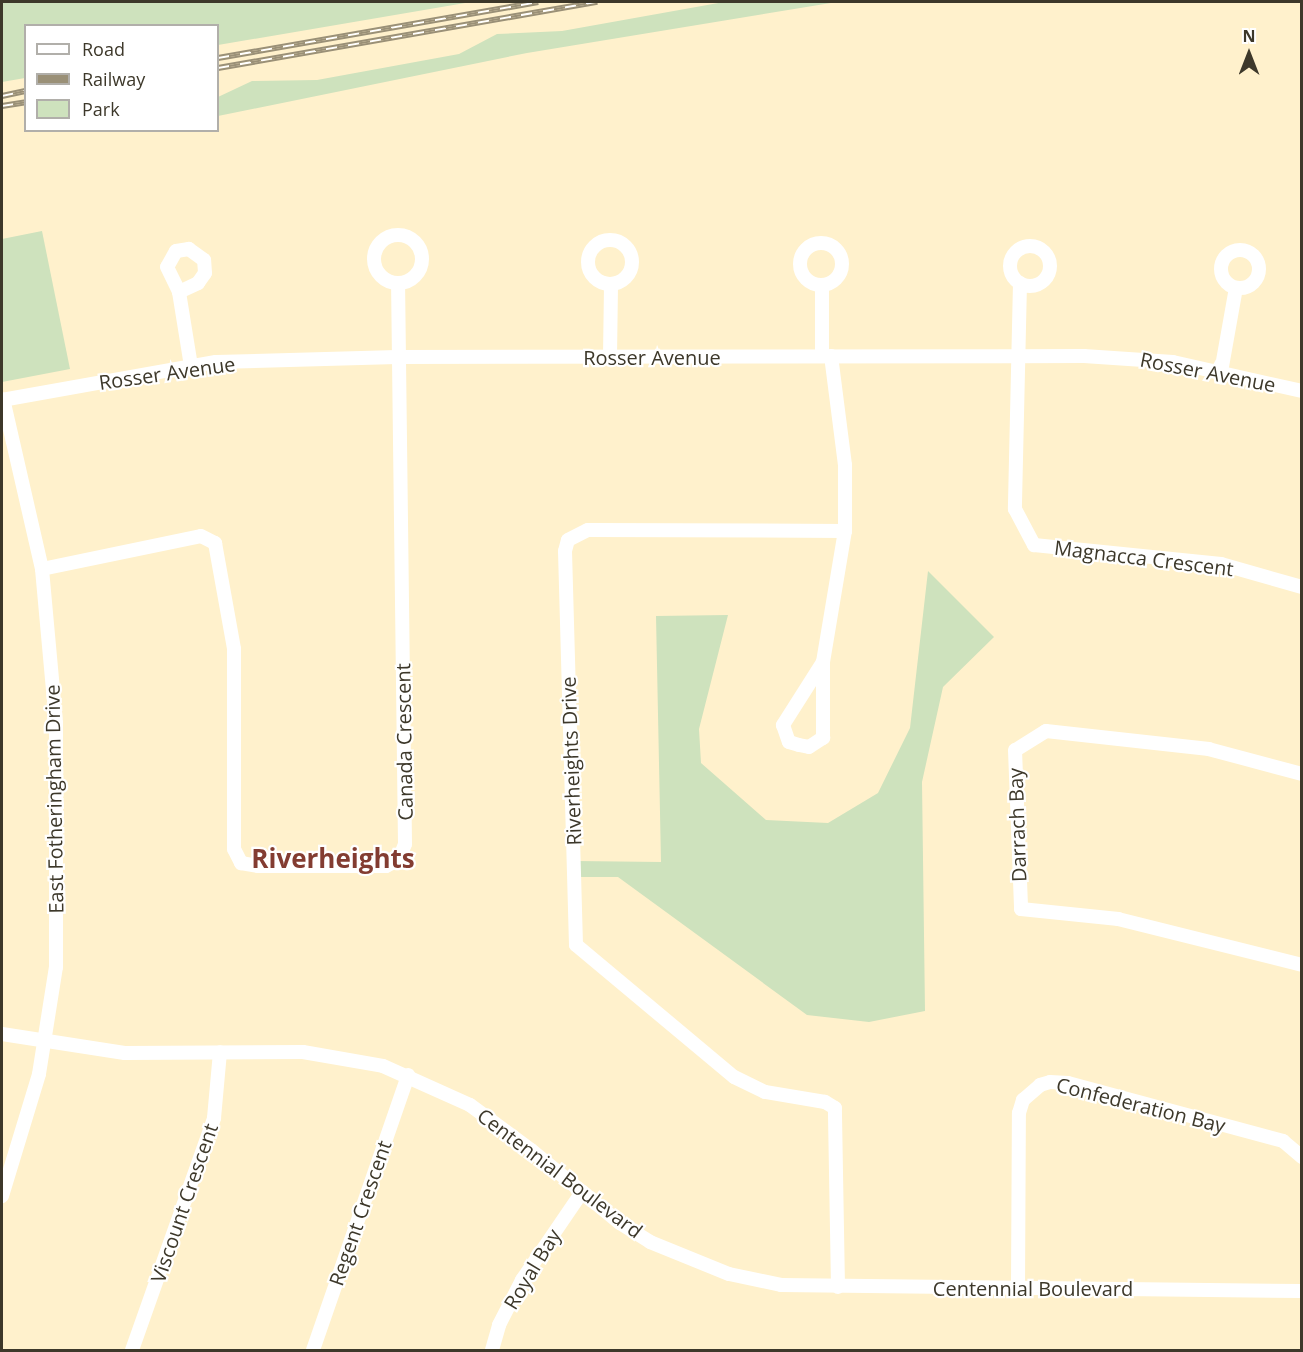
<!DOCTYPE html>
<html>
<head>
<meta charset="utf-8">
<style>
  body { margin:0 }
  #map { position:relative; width:1303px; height:1352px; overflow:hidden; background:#fff1cc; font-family:"Open Sans",sans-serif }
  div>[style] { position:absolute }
  .green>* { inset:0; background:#cee2bd }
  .minor>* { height:14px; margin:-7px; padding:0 7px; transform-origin:7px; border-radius:7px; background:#fff }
  .minor>.ring { margin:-7px; padding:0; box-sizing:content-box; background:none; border:14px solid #fff; border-radius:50% }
  .rail>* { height:6px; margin-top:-3px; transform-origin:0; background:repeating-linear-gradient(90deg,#fff 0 11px,#9a9077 0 22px); box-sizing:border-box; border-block:2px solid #9a9077 }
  span { translate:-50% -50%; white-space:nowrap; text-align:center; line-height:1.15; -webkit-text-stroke:4.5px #fff; paint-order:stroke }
  .street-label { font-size:20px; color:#3d382a }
  .district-label { font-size:26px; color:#833c31; font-weight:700 }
  .frame { position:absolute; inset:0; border:3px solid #3d382a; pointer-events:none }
  .legend { position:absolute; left:24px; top:24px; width:195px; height:108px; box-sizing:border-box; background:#fff; border:2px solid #b1afaa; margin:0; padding:8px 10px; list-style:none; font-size:18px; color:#3d382a }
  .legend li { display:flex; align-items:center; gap:12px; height:30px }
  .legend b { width:30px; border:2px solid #b1afaa }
  .north { position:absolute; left:1219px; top:24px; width:60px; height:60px; -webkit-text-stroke:4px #fff; paint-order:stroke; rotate:0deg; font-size:16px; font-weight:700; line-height:24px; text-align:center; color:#3d382a }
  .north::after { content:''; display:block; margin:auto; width:21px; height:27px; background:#3d382a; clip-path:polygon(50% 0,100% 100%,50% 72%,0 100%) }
</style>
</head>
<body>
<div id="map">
  <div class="green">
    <i style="clip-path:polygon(2px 2px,471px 2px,218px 45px,218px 26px,26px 26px,25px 78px,2px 82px)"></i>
    <i style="clip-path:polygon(724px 2px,837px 2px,527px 53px,218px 116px,218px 97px,252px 81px,317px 80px,459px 54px,497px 34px,562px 31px)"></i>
    <i style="clip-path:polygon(42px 231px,70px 369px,2px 382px,2px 239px)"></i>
    <i style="clip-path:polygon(928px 571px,994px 637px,943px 687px,922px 782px,925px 1011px,869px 1022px,807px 1015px,618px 877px,574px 877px,575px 861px,661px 862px,656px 616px,728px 615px,699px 729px,701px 763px,766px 820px,828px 823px,878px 793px,910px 728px)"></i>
  </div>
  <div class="minor">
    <i class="ring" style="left:374px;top:235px;width:34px;height:34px"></i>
    <i class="ring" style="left:588px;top:240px;width:30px;height:30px"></i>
    <i class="ring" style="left:800px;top:243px;width:28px;height:28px"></i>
    <i class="ring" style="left:1010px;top:246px;width:26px;height:26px"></i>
    <i class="ring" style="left:1221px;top:250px;width:24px;height:24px"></i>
    <i style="left:1020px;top:283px;width:226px;rotate:91.3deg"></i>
    <i style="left:1015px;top:509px;width:41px;rotate:62.2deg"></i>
    <i style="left:1034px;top:545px;width:188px;rotate:5.8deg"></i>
    <i style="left:1221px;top:564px;width:84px;rotate:15.9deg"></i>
    <i style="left:822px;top:286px;width:70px;rotate:90deg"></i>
    <i style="left:179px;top:292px;width:21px;rotate:-25deg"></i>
    <i style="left:198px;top:283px;width:12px;rotate:-55deg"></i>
    <i style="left:205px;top:273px;width:13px;rotate:-94deg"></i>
    <i style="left:204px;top:260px;width:19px;rotate:-144deg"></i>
    <i style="left:189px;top:249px;width:13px;rotate:171deg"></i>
    <i style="left:176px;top:251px;width:18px;rotate:119deg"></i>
    <i style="left:167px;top:267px;width:28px;rotate:64deg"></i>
    <i style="left:179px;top:292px;width:75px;rotate:80.8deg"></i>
    <i style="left:610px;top:357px;width:72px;rotate:-89.2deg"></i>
    <i style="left:1221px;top:372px;width:85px;rotate:-79.9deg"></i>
    <i style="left:2px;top:400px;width:217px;rotate:-10.1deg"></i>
    <i style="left:216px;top:362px;width:181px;rotate:-1.6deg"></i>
    <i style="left:397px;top:357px;width:687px;rotate:-0.08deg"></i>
    <i style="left:1084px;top:356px;width:89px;rotate:3.9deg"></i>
    <i style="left:1173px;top:362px;width:132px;rotate:12.7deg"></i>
    <i style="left:42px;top:569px;width:162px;rotate:-11.7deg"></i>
    <i style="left:201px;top:536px;width:16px;rotate:27deg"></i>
    <i style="left:215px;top:543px;width:108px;rotate:79.8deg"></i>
    <i style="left:234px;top:649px;width:200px;rotate:90deg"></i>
    <i style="left:234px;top:849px;width:16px;rotate:63deg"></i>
    <i style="left:241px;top:863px;width:17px;rotate:10deg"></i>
    <i style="left:258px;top:866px;width:128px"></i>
    <i style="left:386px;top:866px;width:15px;rotate:-28deg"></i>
    <i style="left:399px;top:859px;width:16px;rotate:-68deg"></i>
    <i style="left:405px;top:844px;width:561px;rotate:-90.71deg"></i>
    <i style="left:823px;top:662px;width:75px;rotate:122.4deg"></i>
    <i style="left:783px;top:725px;width:18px;rotate:71deg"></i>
    <i style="left:789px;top:742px;width:10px;rotate:17deg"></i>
    <i style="left:799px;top:745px;width:10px;rotate:11deg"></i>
    <i style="left:809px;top:747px;width:17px;rotate:-33deg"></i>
    <i style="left:823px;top:738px;width:76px;rotate:-90deg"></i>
    <i style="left:823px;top:662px;width:133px;rotate:-80.5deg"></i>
    <i style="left:845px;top:531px;width:66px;rotate:-90deg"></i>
    <i style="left:845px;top:465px;width:110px;rotate:-97.3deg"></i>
    <i style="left:1302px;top:774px;width:96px;rotate:-165deg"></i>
    <i style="left:1209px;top:749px;width:164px;rotate:-173.7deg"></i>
    <i style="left:1046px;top:731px;width:36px;rotate:148deg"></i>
    <i style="left:1015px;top:750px;width:159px;rotate:87.8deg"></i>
    <i style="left:1021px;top:909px;width:98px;rotate:5.9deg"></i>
    <i style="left:1118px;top:919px;width:190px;rotate:14deg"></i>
    <i style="left:2px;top:1034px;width:124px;rotate:8.8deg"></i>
    <i style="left:125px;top:1053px;width:178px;rotate:-0.3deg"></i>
    <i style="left:303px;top:1052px;width:81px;rotate:9.9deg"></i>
    <i style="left:383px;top:1066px;width:95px;rotate:24.1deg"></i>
    <i style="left:470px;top:1105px;width:76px;rotate:36.4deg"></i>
    <i style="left:531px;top:1150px;width:115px;rotate:39.4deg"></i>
    <i style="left:620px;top:1223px;width:36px;rotate:32deg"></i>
    <i style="left:650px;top:1242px;width:85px;rotate:22.1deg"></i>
    <i style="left:729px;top:1274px;width:53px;rotate:11.9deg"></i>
    <i style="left:781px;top:1285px;width:521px;rotate:0.66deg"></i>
    <i style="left:2px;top:1196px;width:127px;rotate:-73.1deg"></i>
    <i style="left:39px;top:1074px;width:108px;rotate:-81deg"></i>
    <i style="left:56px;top:967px;width:244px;rotate:-90deg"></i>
    <i style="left:56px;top:723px;width:155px;rotate:-95.2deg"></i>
    <i style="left:42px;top:569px;width:174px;rotate:-102.9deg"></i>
    <i style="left:838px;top:1287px;width:179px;rotate:-91deg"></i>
    <i style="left:835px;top:1108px;width:12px;rotate:-149deg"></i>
    <i style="left:825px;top:1102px;width:61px;rotate:-170.5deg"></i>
    <i style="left:765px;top:1092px;width:34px;rotate:-154deg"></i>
    <i style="left:734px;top:1077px;width:206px;rotate:-140.1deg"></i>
    <i style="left:576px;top:945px;width:394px;rotate:-91.6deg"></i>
    <i style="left:565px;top:551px;width:11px;rotate:-75deg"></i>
    <i style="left:568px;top:540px;width:22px;rotate:-27deg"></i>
    <i style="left:588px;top:530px;width:257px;rotate:0.2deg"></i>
    <i style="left:1018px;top:1287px;width:174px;rotate:-89.7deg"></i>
    <i style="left:1019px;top:1113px;width:14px;rotate:-73deg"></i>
    <i style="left:1023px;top:1100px;width:23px;rotate:-41deg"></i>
    <i style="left:1040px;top:1085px;width:10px;rotate:-17deg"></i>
    <i style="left:1050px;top:1082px;width:18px;rotate:3deg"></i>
    <i style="left:1068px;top:1083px;width:223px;rotate:15.1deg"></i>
    <i style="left:1283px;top:1141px;width:25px;rotate:40deg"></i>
    <i style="left:132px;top:1350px;width:246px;rotate:-70.5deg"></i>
    <i style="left:214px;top:1118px;width:66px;rotate:-84.8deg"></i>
    <i style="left:313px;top:1350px;width:291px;rotate:-70.9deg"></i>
    <i style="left:492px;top:1350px;width:26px;rotate:-74deg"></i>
    <i style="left:499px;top:1325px;width:51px;rotate:-62.9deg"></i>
    <i style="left:522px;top:1280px;width:107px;rotate:-55.7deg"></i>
  </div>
  <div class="rail">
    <i style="left:218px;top:58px;width:325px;rotate:-9.9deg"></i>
    <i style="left:218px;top:68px;width:385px;rotate:-9.9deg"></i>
    <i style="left:2px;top:96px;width:25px;rotate:-12deg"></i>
    <i style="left:2px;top:106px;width:24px;rotate:-9deg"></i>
  </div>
  <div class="street-label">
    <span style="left:652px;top:357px">Rosser Avenue</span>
    <span style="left:1208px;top:372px;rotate:11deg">Rosser Avenue</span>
    <span style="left:167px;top:373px;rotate:-8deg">Rosser Avenue</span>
    <span style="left:1144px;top:558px;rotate:7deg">Magnacca Crescent</span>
    <span style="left:404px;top:742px;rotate:-91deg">Canada Crescent</span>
    <span style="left:571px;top:761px;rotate:-92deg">Riverheights Drive</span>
    <span style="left:54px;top:799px;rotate:-91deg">East Fotheringham Drive</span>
    <span style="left:1017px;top:825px;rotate:-92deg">Darrach Bay</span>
    <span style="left:1141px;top:1105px;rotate:14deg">Confederation Bay</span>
    <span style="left:560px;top:1173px;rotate:37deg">Centennial Boulevard</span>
    <span style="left:184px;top:1203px;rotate:-71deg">Viscount Crescent</span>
    <span style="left:360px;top:1213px;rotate:-71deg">Regent Crescent</span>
    <span style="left:532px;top:1269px;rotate:-59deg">Royal Bay</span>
    <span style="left:1033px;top:1288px">Centennial Boulevard</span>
  </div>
  <div class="district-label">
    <span style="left:333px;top:859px">Riverheights</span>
  </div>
  <div class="frame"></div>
  <ul class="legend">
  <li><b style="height:8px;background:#fff"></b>Road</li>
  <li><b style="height:8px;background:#9a9077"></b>Railway</li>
  <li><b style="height:16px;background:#cee2bd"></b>Park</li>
  </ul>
  <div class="north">N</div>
</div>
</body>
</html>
